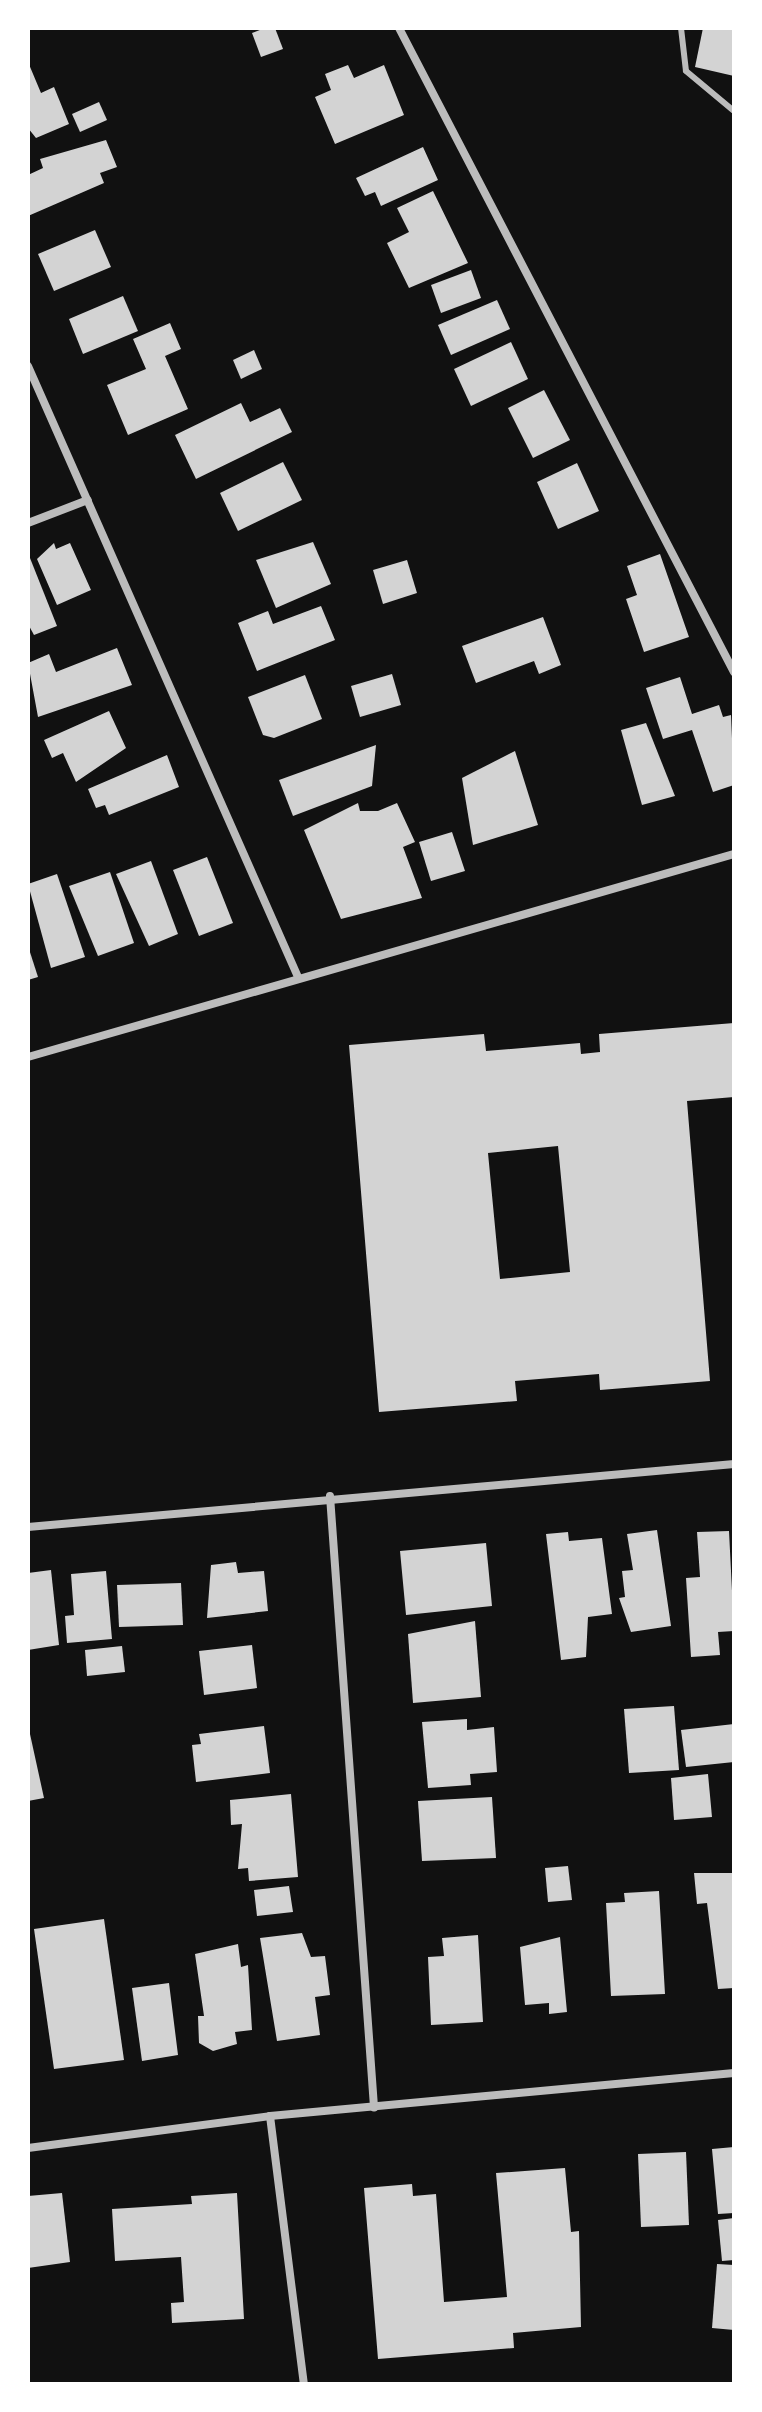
<!DOCTYPE html>
<html>
<head>
<meta charset="utf-8">
<style>
  body { margin:0 }
  #map { position:relative; width:762px; height:2412px; overflow:hidden; background:#111; font-family:Overpass,sans-serif }
  div>[style] { position:absolute }
  .building>* { inset:0; background:#d3d3d3 }
  .service>* { height:6px; margin:-3px; padding:0 3px; transform-origin:3px; border-radius:3px; background:#bcbcbc }
  .minor>* { height:8px; margin:-4px; padding:0 4px; transform-origin:4px; border-radius:4px; background:#bcbcbc }
  span { translate:-50% -50%; white-space:nowrap; text-align:center; line-height:1.15; -webkit-text-stroke:6px #fff; paint-order:stroke }
  .frame { position:absolute; inset:0; border:30px solid #fff; pointer-events:none }
</style>
</head>
<body>
<div id="map">
  <div class="building">
    <i style="clip-path:polygon(265px 28px,275px 28px,283px 49px,261px 57px,252px 33px)"></i>
    <i style="clip-path:polygon(703px 28px,734px 28px,734px 76px,695px 67px)"></i>
    <i style="clip-path:polygon(28px 62px,41px 93px,54px 87px,69px 124px,36px 138px,28px 128px)"></i>
    <i style="clip-path:polygon(348px 65px,354px 78px,384px 65px,404px 115px,335px 144px,315px 97px,331px 90px,325px 74px)"></i>
    <i style="clip-path:polygon(99px 102px,107px 120px,80px 132px,72px 114px)"></i>
    <i style="clip-path:polygon(106px 140px,117px 167px,100px 173px,104px 183px,28px 216px,28px 175px,43px 168px,40px 159px)"></i>
    <i style="clip-path:polygon(423px 147px,438px 180px,381px 206px,375px 192px,365px 196px,356px 178px)"></i>
    <i style="clip-path:polygon(433px 191px,468px 263px,409px 288px,387px 243px,409px 232px,397px 208px)"></i>
    <i style="clip-path:polygon(95px 230px,111px 267px,54px 291px,38px 254px)"></i>
    <i style="clip-path:polygon(471px 270px,481px 298px,441px 313px,431px 285px)"></i>
    <i style="clip-path:polygon(123px 296px,138px 331px,83px 354px,69px 319px)"></i>
    <i style="clip-path:polygon(497px 300px,510px 329px,451px 355px,438px 325px)"></i>
    <i style="clip-path:polygon(170px 323px,181px 349px,165px 356px,188px 409px,128px 435px,107px 385px,146px 369px,133px 339px)"></i>
    <i style="clip-path:polygon(511px 342px,528px 379px,471px 406px,454px 369px)"></i>
    <i style="clip-path:polygon(254px 350px,262px 369px,241px 379px,233px 360px)"></i>
    <i style="clip-path:polygon(544px 390px,570px 440px,533px 458px,508px 408px)"></i>
    <i style="clip-path:polygon(241px 403px,250px 422px,280px 408px,292px 432px,196px 479px,175px 435px)"></i>
    <i style="clip-path:polygon(283px 462px,302px 500px,238px 531px,220px 493px)"></i>
    <i style="clip-path:polygon(577px 463px,599px 511px,558px 529px,537px 482px)"></i>
    <i style="clip-path:polygon(313px 542px,331px 584px,276px 608px,256px 560px)"></i>
    <i style="clip-path:polygon(54px 543px,56px 549px,70px 543px,91px 590px,57px 605px,37px 559px)"></i>
    <i style="clip-path:polygon(28px 553px,57px 626px,34px 635px,28px 624px)"></i>
    <i style="clip-path:polygon(660px 554px,689px 637px,644px 652px,626px 599px,637px 595px,627px 566px)"></i>
    <i style="clip-path:polygon(407px 560px,417px 593px,383px 604px,373px 570px)"></i>
    <i style="clip-path:polygon(321px 606px,335px 640px,257px 671px,238px 623px,268px 611px,273px 624px)"></i>
    <i style="clip-path:polygon(543px 617px,561px 665px,539px 674px,534px 661px,476px 683px,462px 646px)"></i>
    <i style="clip-path:polygon(117px 648px,132px 685px,38px 717px,28px 663px,49px 654px,56px 672px)"></i>
    <i style="clip-path:polygon(392px 674px,401px 705px,360px 717px,351px 686px)"></i>
    <i style="clip-path:polygon(305px 675px,322px 719px,274px 738px,263px 735px,248px 697px)"></i>
    <i style="clip-path:polygon(680px 677px,692px 714px,719px 705px,723px 717px,731px 715px,734px 785px,713px 792px,692px 730px,663px 739px,646px 688px)"></i>
    <i style="clip-path:polygon(109px 711px,126px 748px,76px 782px,63px 753px,52px 758px,44px 740px)"></i>
    <i style="clip-path:polygon(646px 723px,675px 796px,642px 805px,621px 730px)"></i>
    <i style="clip-path:polygon(376px 745px,372px 786px,293px 816px,279px 780px)"></i>
    <i style="clip-path:polygon(515px 751px,538px 825px,473px 845px,462px 778px)"></i>
    <i style="clip-path:polygon(167px 755px,179px 787px,109px 815px,105px 805px,96px 808px,88px 789px)"></i>
    <i style="clip-path:polygon(358px 803px,360px 811px,378px 811px,397px 803px,415px 842px,403px 847px,422px 898px,341px 919px,304px 830px)"></i>
    <i style="clip-path:polygon(452px 832px,465px 871px,431px 881px,419px 842px)"></i>
    <i style="clip-path:polygon(207px 857px,233px 923px,199px 936px,173px 870px)"></i>
    <i style="clip-path:polygon(151px 861px,178px 934px,149px 946px,116px 874px)"></i>
    <i style="clip-path:polygon(110px 872px,134px 943px,98px 956px,69px 886px)"></i>
    <i style="clip-path:polygon(57px 874px,85px 957px,51px 968px,28px 884px)"></i>
    <i style="clip-path:polygon(28px 946px,38px 977px,28px 980px)"></i>
    <i style="clip-path:polygon(evenodd,734px 1023px,734px 1097px,687px 1101px,710px 1381px,600px 1390px,599px 1374px,515px 1381px,517px 1401px,379px 1412px,349px 1045px,484px 1034px,486px 1051px,580px 1043px,581px 1054px,600px 1052px,599px 1034px,734px 1023px,558px 1146px,570px 1272px,500px 1279px,488px 1153px,558px 1146px)"></i>
    <i style="clip-path:polygon(657px 1530px,671px 1626px,631px 1632px,619px 1598px,625px 1597px,622px 1571px,633px 1570px,627px 1534px)"></i>
    <i style="clip-path:polygon(729px 1531px,734px 1631px,718px 1632px,720px 1655px,691px 1657px,686px 1578px,700px 1577px,697px 1532px)"></i>
    <i style="clip-path:polygon(568px 1532px,569px 1541px,602px 1538px,612px 1614px,588px 1617px,586px 1657px,561px 1660px,546px 1534px)"></i>
    <i style="clip-path:polygon(486px 1543px,492px 1606px,406px 1615px,400px 1551px)"></i>
    <i style="clip-path:polygon(236px 1562px,238px 1573px,264px 1571px,268px 1611px,207px 1618px,211px 1565px)"></i>
    <i style="clip-path:polygon(51px 1570px,59px 1645px,28px 1650px,28px 1573px)"></i>
    <i style="clip-path:polygon(106px 1571px,112px 1639px,67px 1643px,65px 1616px,74px 1615px,71px 1574px)"></i>
    <i style="clip-path:polygon(181px 1583px,183px 1625px,119px 1627px,117px 1585px)"></i>
    <i style="clip-path:polygon(475px 1621px,481px 1697px,413px 1703px,408px 1634px)"></i>
    <i style="clip-path:polygon(252px 1645px,257px 1688px,204px 1695px,199px 1651px)"></i>
    <i style="clip-path:polygon(122px 1646px,125px 1672px,87px 1676px,85px 1650px)"></i>
    <i style="clip-path:polygon(674px 1706px,679px 1770px,629px 1773px,624px 1709px)"></i>
    <i style="clip-path:polygon(467px 1719px,467px 1730px,494px 1727px,497px 1772px,470px 1774px,471px 1785px,428px 1788px,422px 1722px)"></i>
    <i style="clip-path:polygon(734px 1724px,734px 1762px,686px 1767px,681px 1730px)"></i>
    <i style="clip-path:polygon(28px 1725px,44px 1798px,28px 1801px)"></i>
    <i style="clip-path:polygon(264px 1726px,270px 1773px,196px 1782px,192px 1745px,201px 1744px,199px 1734px)"></i>
    <i style="clip-path:polygon(708px 1774px,712px 1817px,674px 1820px,671px 1778px)"></i>
    <i style="clip-path:polygon(291px 1794px,298px 1877px,249px 1881px,248px 1868px,238px 1869px,242px 1824px,231px 1825px,230px 1800px)"></i>
    <i style="clip-path:polygon(492px 1797px,496px 1858px,422px 1861px,418px 1801px)"></i>
    <i style="clip-path:polygon(568px 1866px,572px 1900px,548px 1902px,545px 1868px)"></i>
    <i style="clip-path:polygon(694px 1873px,734px 1873px,734px 1988px,718px 1989px,707px 1903px,697px 1904px)"></i>
    <i style="clip-path:polygon(289px 1886px,293px 1912px,257px 1916px,254px 1890px)"></i>
    <i style="clip-path:polygon(659px 1891px,665px 1994px,611px 1996px,606px 1903px,625px 1902px,624px 1893px)"></i>
    <i style="clip-path:polygon(104px 1919px,124px 2060px,54px 2069px,34px 1929px)"></i>
    <i style="clip-path:polygon(302px 1933px,311px 1957px,325px 1956px,330px 1995px,315px 1997px,320px 2035px,277px 2041px,260px 1938px)"></i>
    <i style="clip-path:polygon(478px 1935px,483px 2022px,431px 2025px,428px 1957px,444px 1956px,442px 1938px)"></i>
    <i style="clip-path:polygon(560px 1937px,567px 2012px,549px 2014px,549px 2003px,525px 2005px,520px 1947px)"></i>
    <i style="clip-path:polygon(238px 1944px,241px 1967px,248px 1965px,252px 2030px,235px 2032px,237px 2044px,213px 2051px,199px 2043px,198px 2016px,204px 2016px,195px 1954px)"></i>
    <i style="clip-path:polygon(169px 1983px,178px 2055px,142px 2061px,132px 1988px)"></i>
    <i style="clip-path:polygon(734px 2147px,734px 2213px,718px 2214px,712px 2149px)"></i>
    <i style="clip-path:polygon(686px 2152px,689px 2225px,641px 2227px,638px 2154px)"></i>
    <i style="clip-path:polygon(565px 2168px,571px 2232px,579px 2231px,581px 2327px,513px 2333px,514px 2348px,378px 2359px,364px 2188px,412px 2184px,413px 2196px,436px 2194px,444px 2302px,507px 2297px,496px 2173px)"></i>
    <i style="clip-path:polygon(62px 2193px,70px 2262px,28px 2268px,28px 2196px)"></i>
    <i style="clip-path:polygon(237px 2193px,244px 2319px,172px 2323px,171px 2303px,184px 2302px,181px 2257px,115px 2261px,112px 2209px,192px 2204px,191px 2196px)"></i>
    <i style="clip-path:polygon(734px 2218px,734px 2260px,722px 2261px,718px 2220px)"></i>
    <i style="clip-path:polygon(717px 2264px,734px 2265px,734px 2330px,712px 2328px)"></i>
  </div>
  <div class="service">
    <i style="left:681px;top:28px;width:43px;rotate:83.4deg"></i>
    <i style="left:686px;top:71px;width:62px;rotate:39.8deg"></i>
  </div>
  <div class="minor">
    <i style="left:399px;top:28px;width:726px;rotate:62.52deg"></i>
    <i style="left:28px;top:366px;width:668px;rotate:66.16deg"></i>
    <i style="left:28px;top:523px;width:64px;rotate:-21deg"></i>
    <i style="left:28px;top:1057px;width:735px;rotate:-16.04deg"></i>
    <i style="left:330px;top:1496px;width:613px;rotate:85.88deg"></i>
    <i style="left:28px;top:1527px;width:709px;rotate:-5.1deg"></i>
    <i style="left:270px;top:2116px;width:270px;rotate:82.8deg"></i>
    <i style="left:28px;top:2148px;width:244px;rotate:-7.5deg"></i>
    <i style="left:270px;top:2116px;width:466px;rotate:-5.3deg"></i>
  </div>
  <div class="frame"></div>
</div>
</body>
</html>
